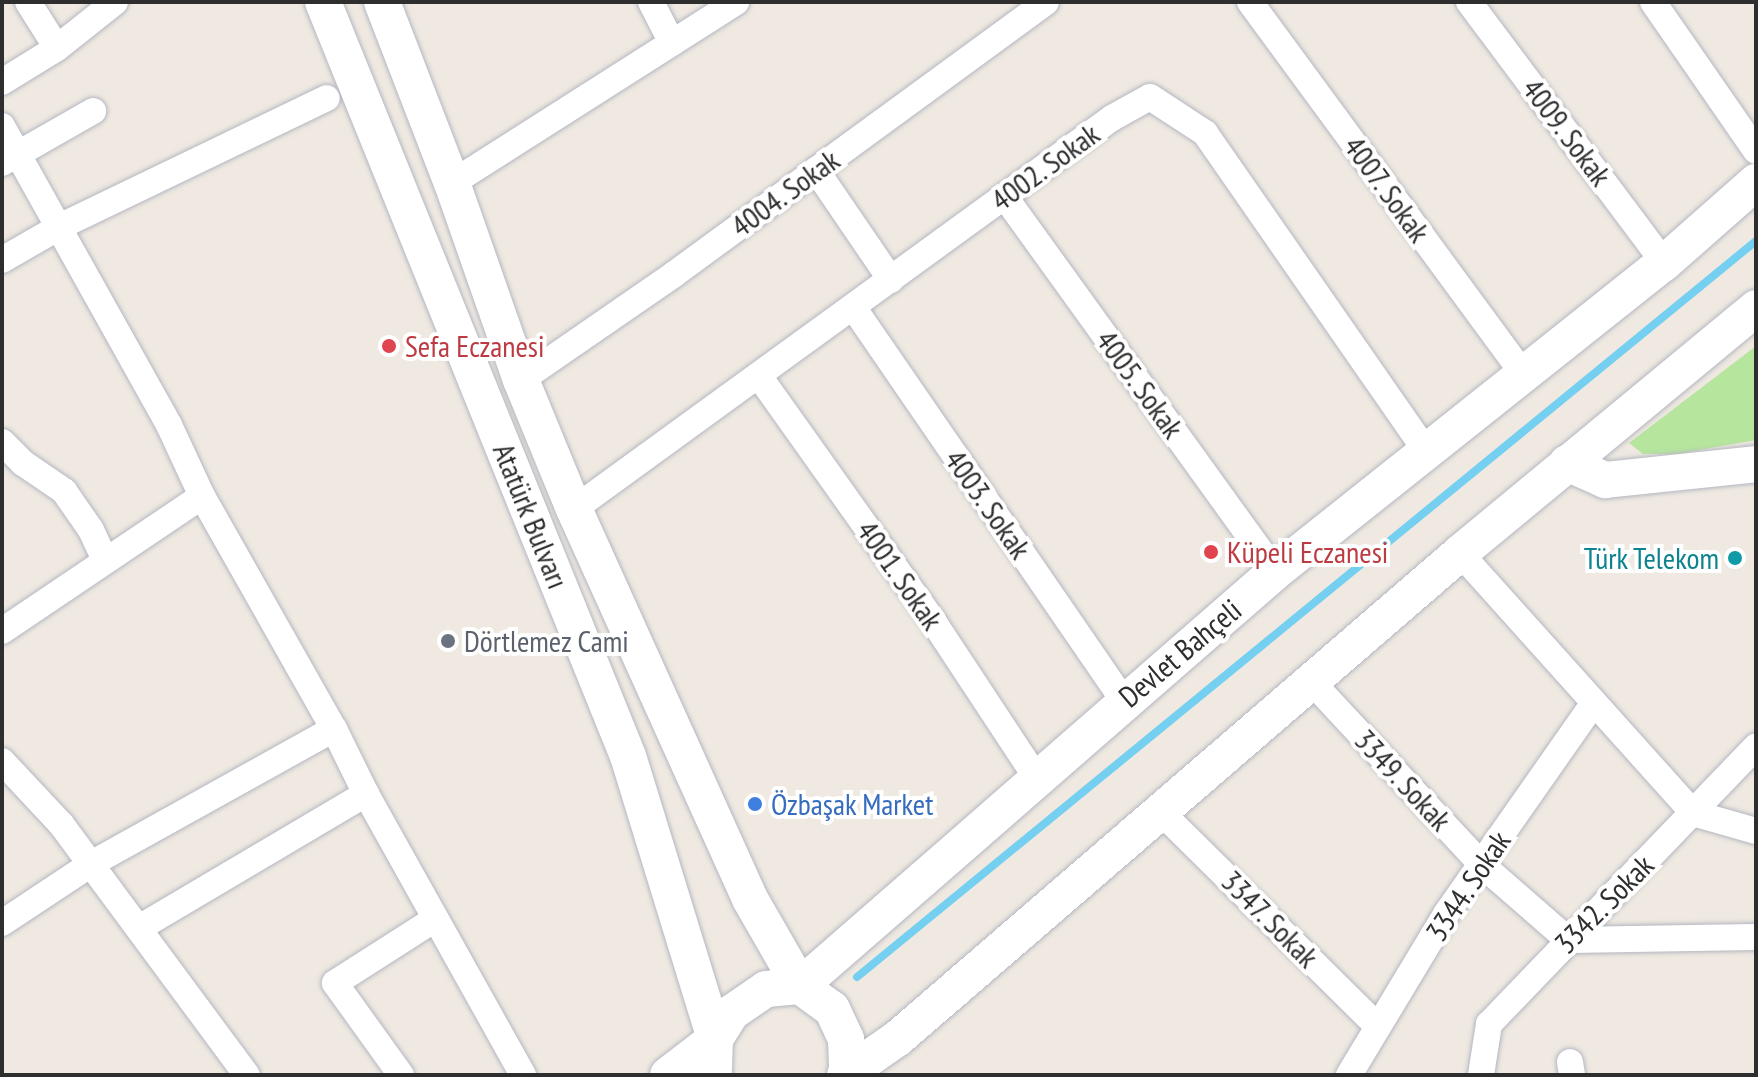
<!DOCTYPE html>
<html>
<head>
<meta charset="utf-8">
<style>
  body { margin:0 }
  #map { position:relative; width:1758px; height:1077px; overflow:hidden; background:#efe9e1; font-family:"PT Sans Narrow",sans-serif }
  div>[style] { position:absolute }
  .green>* { inset:0; background:#b6e59e }
  .stream>* { height:8px; margin:-4px; padding:0 4px; transform-origin:4px; border-radius:4px; background:#75cff0 }
  .roads { filter:drop-shadow(0 0 2px #b4b7c1) drop-shadow(0 0 2px #b4b7c1) }
  .street>* { height:26px; margin:-13px; padding:0 13px; transform-origin:13px; border-radius:13px; background:#fff }
  .secondary>* { height:36px; margin:-18px; padding:0 18px; transform-origin:18px; border-radius:18px; background:#fff }
  .dots>* { width:22px; height:22px; translate:-50% -50%; box-sizing:border-box; border:4px solid #fff; border-radius:50% }
  span { translate:-50% -50%; white-space:nowrap; text-align:center; line-height:1.15; -webkit-text-stroke:8px #fff; paint-order:stroke }
  .street-label { font-size:30px; color:#2e2e2e }
  .health-label { font-size:30px; color:#be3a42 }
  .left { translate:0 -50%; text-align:left }
  .culture-label { font-size:30px; color:#0d838f }
  .right { translate:-100% -50%; text-align:right }
  .worship-label { font-size:30px; color:#5b616d }
  .shop-label { font-size:30px; color:#366cbe }
  .frame { position:absolute; inset:0; border:4px solid #2e2e2e; pointer-events:none }
</style>
</head>
<body>
<div id="map">
  <div class="green">
    <i style="clip-path:polygon(1756px 346px,1756px 440px,1677px 454px,1643px 454px,1629px 443px)"></i>
  </div>
  <div class="stream">
    <i style="left:857px;top:977px;width:1162px;rotate:-39.31deg"></i>
  </div>
  <div class="roads">
    <div class="street">
      <i style="left:28px;top:2px;width:54px;rotate:57.8deg"></i>
      <i style="left:651px;top:2px;width:46px;rotate:62.9deg"></i>
      <i style="left:1250px;top:2px;width:463px;rotate:53.7deg"></i>
      <i style="left:1469px;top:2px;width:326px;rotate:53.2deg"></i>
      <i style="left:1653px;top:2px;width:181px;rotate:55.3deg"></i>
      <i style="left:2px;top:82px;width:65px;rotate:-31.7deg"></i>
      <i style="left:57px;top:48px;width:74px;rotate:-38.4deg"></i>
      <i style="left:2px;top:126px;width:342px;rotate:60.8deg"></i>
      <i style="left:169px;top:425px;width:78px;rotate:65.1deg"></i>
      <i style="left:202px;top:496px;width:268px;rotate:60.5deg"></i>
      <i style="left:334px;top:729px;width:72px;rotate:63.8deg"></i>
      <i style="left:366px;top:794px;width:322px;rotate:60.8deg"></i>
      <i style="left:2px;top:163px;width:105px;rotate:-29.7deg"></i>
      <i style="left:816px;top:170px;width:133px;rotate:55.7deg"></i>
      <i style="left:452px;top:183px;width:337px;rotate:-32.5deg"></i>
      <i style="left:1005px;top:197px;width:462px;rotate:54.2deg"></i>
      <i style="left:2px;top:260px;width:66px;rotate:-30.1deg"></i>
      <i style="left:59px;top:227px;width:297px;rotate:-25.7deg"></i>
      <i style="left:853px;top:307px;width:478px;rotate:55.5deg"></i>
      <i style="left:759px;top:376px;width:304px;rotate:54.6deg"></i>
      <i style="left:935px;top:624px;width:183px;rotate:56.6deg"></i>
      <i style="left:521px;top:380px;width:185px;rotate:-34.6deg"></i>
      <i style="left:673px;top:275px;width:462px;rotate:-36.2deg"></i>
      <i style="left:2px;top:442px;width:30px;rotate:45deg"></i>
      <i style="left:23px;top:463px;width:50px;rotate:34.3deg"></i>
      <i style="left:64px;top:491px;width:47px;rotate:55.3deg"></i>
      <i style="left:91px;top:530px;width:33px;rotate:65deg"></i>
      <i style="left:574px;top:509px;width:665px;rotate:-36.01deg"></i>
      <i style="left:1112px;top:118px;width:43px;rotate:-28.9deg"></i>
      <i style="left:1150px;top:97px;width:66px;rotate:33.2deg"></i>
      <i style="left:1205px;top:133px;width:389px;rotate:55.2deg"></i>
      <i style="left:1460px;top:553px;width:349px;rotate:48.1deg"></i>
      <i style="left:1693px;top:813px;width:66px;rotate:15.9deg"></i>
      <i style="left:2px;top:631px;width:241px;rotate:-34deg"></i>
      <i style="left:1311px;top:681px;width:250px;rotate:47.1deg"></i>
      <i style="left:1481px;top:864px;width:116px;rotate:41.1deg"></i>
      <i style="left:1568px;top:940px;width:188px;rotate:-0.9deg"></i>
      <i style="left:2px;top:761px;width:86px;rotate:46.9deg"></i>
      <i style="left:61px;top:824px;width:312px;rotate:53.5deg"></i>
      <i style="left:1161px;top:812px;width:305px;rotate:44.7deg"></i>
      <i style="left:2px;top:923px;width:107px;rotate:-33.5deg"></i>
      <i style="left:91px;top:864px;width:278px;rotate:-29.1deg"></i>
      <i style="left:139px;top:928px;width:264px;rotate:-30.6deg"></i>
      <i style="left:1570px;top:1062px;width:13px;rotate:81deg"></i>
      <i style="left:401px;top:1075px;width:113px;rotate:-125.7deg"></i>
      <i style="left:335px;top:983px;width:119px;rotate:-32.6deg"></i>
      <i style="left:1349px;top:1075px;width:188px;rotate:-58.9deg"></i>
      <i style="left:1446px;top:914px;width:258px;rotate:-55deg"></i>
      <i style="left:1481px;top:1075px;width:52px;rotate:-81.1deg"></i>
      <i style="left:1489px;top:1024px;width:385px;rotate:-46.1deg"></i>
    </div>
    <div class="secondary">
      <i style="left:323px;top:2px;width:813px;rotate:67.98deg"></i>
      <i style="left:628px;top:756px;width:296px;rotate:72.9deg"></i>
      <i style="left:715px;top:1039px;width:36px;rotate:92deg"></i>
      <i style="left:382px;top:2px;width:194px;rotate:68.9deg"></i>
      <i style="left:452px;top:183px;width:209px;rotate:70.7deg"></i>
      <i style="left:521px;top:380px;width:139px;rotate:67.7deg"></i>
      <i style="left:574px;top:509px;width:428px;rotate:65.7deg"></i>
      <i style="left:750px;top:899px;width:100px;rotate:60.1deg"></i>
      <i style="left:800px;top:986px;width:630px;rotate:-41.07deg"></i>
      <i style="left:1275px;top:572px;width:497px;rotate:-38.5deg"></i>
      <i style="left:1664px;top:263px;width:123px;rotate:-41.4deg"></i>
      <i style="left:1567px;top:463px;width:42px;rotate:24.1deg"></i>
      <i style="left:1605px;top:480px;width:152px;rotate:-6deg"></i>
      <i style="left:668px;top:1075px;width:59px;rotate:-37.5deg"></i>
      <i style="left:715px;top:1039px;width:31px;rotate:-58deg"></i>
      <i style="left:731px;top:1013px;width:42px;rotate:-34.4deg"></i>
      <i style="left:766px;top:989px;width:34px;rotate:-5deg"></i>
      <i style="left:800px;top:986px;width:39px;rotate:36deg"></i>
      <i style="left:832px;top:1009px;width:33px;rotate:65deg"></i>
      <i style="left:846px;top:1039px;width:34px;rotate:88deg"></i>
      <i style="left:845px;top:1075px;width:65px;rotate:-34.9deg"></i>
      <i style="left:898px;top:1038px;width:742px;rotate:-40.79deg"></i>
      <i style="left:1460px;top:553px;width:384px;rotate:-39.6deg"></i>
    </div>
  </div>
  <div class="dots">
    <i style="left:389px;top:346px;background:#e0444e"></i>
    <i style="left:1211px;top:552px;background:#e0444e"></i>
    <i style="left:1735px;top:558px;background:#0f9aa8"></i>
    <i style="left:448px;top:641px;background:#6b7280"></i>
    <i style="left:755px;top:804px;background:#3f7fe0"></i>
  </div>
  <div class="street-label">
    <span style="left:1567px;top:132px;rotate:53deg">4009. Sokak</span>
    <span style="left:1045px;top:167px;rotate:-36deg">4002. Sokak</span>
    <span style="left:1387px;top:189px;rotate:54deg">4007. Sokak</span>
    <span style="left:785px;top:193px;rotate:-36deg">4004. Sokak</span>
    <span style="left:1140px;top:384px;rotate:54deg">4005. Sokak</span>
    <span style="left:988px;top:504px;rotate:55deg">4003. Sokak</span>
    <span style="left:531px;top:516px;rotate:68deg">Atatürk Bulvarı</span>
    <span style="left:900px;top:575px;rotate:55deg">4001. Sokak</span>
    <span style="left:1180px;top:653px;rotate:-40deg">Devlet Bahçeli</span>
    <span style="left:1403px;top:780px;rotate:47deg">3349. Sokak</span>
    <span style="left:1468px;top:886px;rotate:-56deg">3344. Sokak</span>
    <span style="left:1604px;top:904px;rotate:-45deg">3342. Sokak</span>
    <span style="left:1270px;top:919px;rotate:45deg">3347. Sokak</span>
  </div>
  <div class="health-label">
    <span class="left" style="left:405px;top:346px">Sefa Eczanesi</span>
    <span class="left" style="left:1227px;top:552px">Küpeli Eczanesi</span>
  </div>
  <div class="culture-label">
    <span class="right" style="left:1719px;top:558px">Türk Telekom</span>
  </div>
  <div class="worship-label">
    <span class="left" style="left:464px;top:641px">Dörtlemez Cami</span>
  </div>
  <div class="shop-label">
    <span class="left" style="left:771px;top:804px">Özbaşak Market</span>
  </div>
  <div class="frame"></div>
</div>
</body>
</html>
